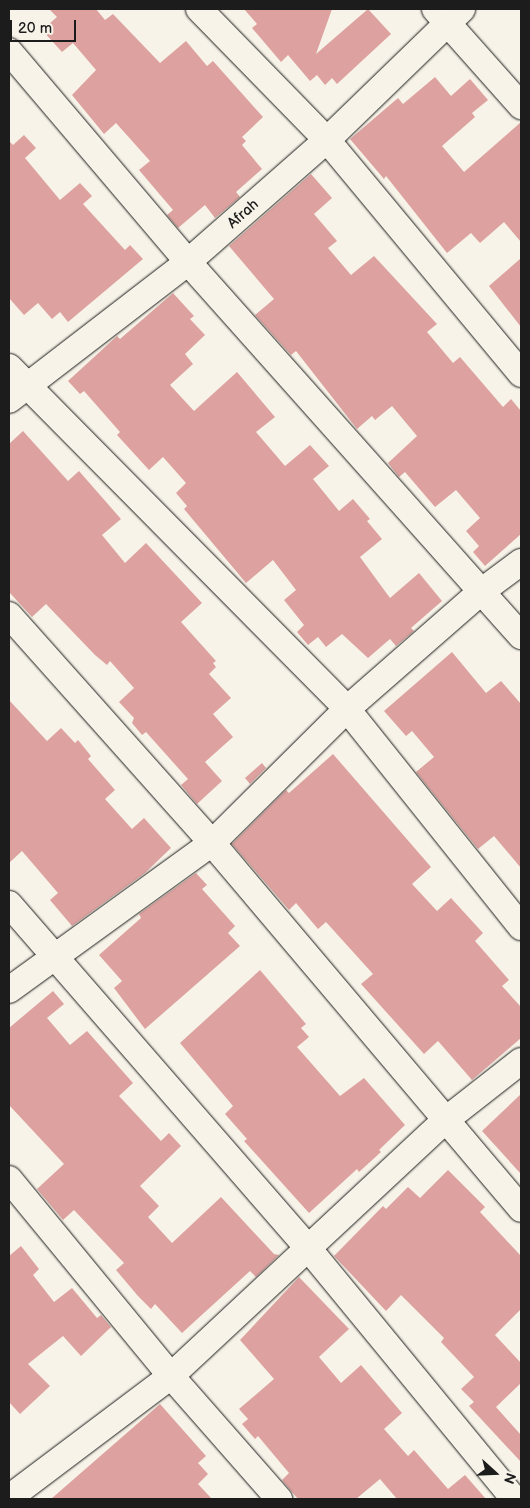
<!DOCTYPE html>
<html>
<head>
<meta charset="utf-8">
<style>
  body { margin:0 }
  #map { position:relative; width:530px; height:1508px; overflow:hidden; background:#f7f3e8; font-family:"Balsamiq Sans",sans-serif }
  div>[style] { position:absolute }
  .building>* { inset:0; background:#dda29f }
  .roads { filter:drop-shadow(0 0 1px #1c1c1c) drop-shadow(0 0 1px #1c1c1c) }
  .street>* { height:26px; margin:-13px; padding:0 13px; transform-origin:13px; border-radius:13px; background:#f7f3e8 }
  span { translate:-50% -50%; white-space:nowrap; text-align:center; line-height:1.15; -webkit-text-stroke:4px #f7f3e8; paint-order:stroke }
  .street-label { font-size:15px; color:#1c1c1c }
  .frame { position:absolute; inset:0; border:10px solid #1c1c1c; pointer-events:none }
  .north { position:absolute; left:470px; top:1448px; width:50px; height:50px; -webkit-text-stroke:4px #f7f3e8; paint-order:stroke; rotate:110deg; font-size:14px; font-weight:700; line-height:20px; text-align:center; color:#1c1c1c }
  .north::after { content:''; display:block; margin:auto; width:18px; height:22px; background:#1c1c1c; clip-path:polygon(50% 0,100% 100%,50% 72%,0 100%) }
  .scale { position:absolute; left:10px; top:20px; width:66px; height:22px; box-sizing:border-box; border:2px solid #1c1c1c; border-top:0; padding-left:6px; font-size:15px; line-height:18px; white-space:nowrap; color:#1c1c1c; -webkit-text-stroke:4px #f7f3e8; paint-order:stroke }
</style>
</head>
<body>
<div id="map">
  <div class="building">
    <i style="clip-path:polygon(49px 9px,96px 9px,105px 20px,113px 14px,160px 63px,186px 41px,207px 66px,213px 61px,263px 117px,242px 137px,246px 141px,242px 145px,262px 169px,236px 192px,240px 197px,215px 218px,205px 205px,178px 228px,167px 215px,173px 210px,139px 170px,150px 161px,116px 123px,104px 134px,72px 95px,96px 70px,73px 43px,62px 52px,42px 30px,57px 17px)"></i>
    <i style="clip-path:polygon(244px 9px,332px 9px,316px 54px,368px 9px,391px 34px,337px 84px,332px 78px,325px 85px,317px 75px,310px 81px,288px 55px,281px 62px,252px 28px,257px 24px)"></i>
    <i style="clip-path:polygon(435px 77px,451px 96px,470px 79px,488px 100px,472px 113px,475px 117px,442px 146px,464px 172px,521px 122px,521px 242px,504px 222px,480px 243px,471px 233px,447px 253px,386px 176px,384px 179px,350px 139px,398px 98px,403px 104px)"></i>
    <i style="clip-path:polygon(24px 135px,36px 148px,25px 158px,60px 200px,80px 183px,92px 196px,83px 204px,125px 250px,130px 245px,143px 259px,68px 322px,60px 312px,52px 319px,38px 303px,24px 315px,9px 298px,9px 141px,13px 145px)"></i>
    <i style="clip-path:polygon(311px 174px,332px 198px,314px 214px,337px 241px,328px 248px,351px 275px,374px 256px,437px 324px,427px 332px,453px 363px,460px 357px,503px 407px,511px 399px,521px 411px,521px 534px,485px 566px,473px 552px,479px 546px,466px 531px,480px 518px,456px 490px,435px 507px,405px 472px,399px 477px,388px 463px,417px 436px,392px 406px,375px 420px,372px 416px,357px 429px,296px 351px,291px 355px,255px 315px,274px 299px,229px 246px)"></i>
    <i style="clip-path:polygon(521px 258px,521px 327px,489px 286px)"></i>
    <i style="clip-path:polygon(173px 293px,194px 316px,190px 319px,205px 335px,185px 354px,193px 364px,170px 385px,194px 411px,237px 372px,275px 417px,256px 432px,285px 466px,310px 445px,329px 466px,313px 479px,339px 511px,353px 499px,370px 519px,367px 521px,382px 539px,360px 557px,390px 598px,419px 573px,442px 601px,411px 628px,414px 631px,396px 646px,390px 639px,368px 658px,342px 634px,326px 647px,318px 637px,308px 645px,297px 632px,304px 625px,284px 600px,296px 590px,273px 560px,246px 583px,184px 509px,187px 506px,176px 493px,186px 483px,163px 457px,149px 470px,117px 435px,120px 432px,84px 391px,80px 394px,68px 381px,117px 336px,120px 339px)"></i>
    <i style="clip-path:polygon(23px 431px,68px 481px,79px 471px,121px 519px,102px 535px,125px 563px,146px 543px,202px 603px,181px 622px,216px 661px,213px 663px,216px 667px,209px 674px,231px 698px,213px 714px,233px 737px,205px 762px,222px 781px,197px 804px,181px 785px,188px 779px,146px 732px,142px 735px,132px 723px,134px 718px,119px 702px,134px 688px,110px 661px,107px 665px,95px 655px,46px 604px,32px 617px,9px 592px,9px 444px)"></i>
    <i style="clip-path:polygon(452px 652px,486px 693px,501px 681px,521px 704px,521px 868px,494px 836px,478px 849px,416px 772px,434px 757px,412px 731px,406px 736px,384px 711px)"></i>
    <i style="clip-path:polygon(9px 700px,47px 741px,61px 728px,75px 743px,78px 740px,91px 756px,88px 759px,115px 790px,105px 799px,132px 829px,144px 818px,171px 848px,145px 873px,72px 926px,50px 900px,58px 893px,22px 851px,9px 863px)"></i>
    <i style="clip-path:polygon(333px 754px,431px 867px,412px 884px,437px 911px,451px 898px,483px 933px,475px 941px,509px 980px,502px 986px,521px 1007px,521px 1038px,472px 1080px,438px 1041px,424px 1054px,361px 984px,373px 974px,326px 922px,318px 929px,296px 903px,289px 910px,232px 844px,286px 790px,289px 793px)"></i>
    <i style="clip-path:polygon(262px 763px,266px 768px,250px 784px,245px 778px)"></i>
    <i style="clip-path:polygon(196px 873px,207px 885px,202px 889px,235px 926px,228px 933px,240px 946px,145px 1029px,114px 988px,122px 981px,99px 955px,141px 918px,139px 914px)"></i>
    <i style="clip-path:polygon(260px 970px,306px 1024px,301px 1028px,309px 1037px,297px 1047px,340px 1096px,364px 1078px,405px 1125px,379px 1150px,381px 1152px,359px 1172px,357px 1169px,309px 1213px,244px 1141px,247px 1139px,225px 1114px,233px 1106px,180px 1043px)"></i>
    <i style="clip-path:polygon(53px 991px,64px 1004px,47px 1018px,70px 1045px,87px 1031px,133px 1083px,119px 1096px,161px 1141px,169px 1133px,181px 1146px,140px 1186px,159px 1206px,148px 1217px,172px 1243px,221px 1197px,274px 1254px,279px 1255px,256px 1277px,250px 1271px,182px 1333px,155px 1304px,151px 1309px,138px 1296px,116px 1270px,124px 1263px,74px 1210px,63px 1220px,37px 1189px,64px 1164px,9px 1105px,9px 1028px)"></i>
    <i style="clip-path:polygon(521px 1094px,521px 1174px,482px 1131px)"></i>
    <i style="clip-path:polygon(448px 1170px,485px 1207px,480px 1212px,521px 1256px,521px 1309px,495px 1335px,521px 1363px,521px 1383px,496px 1407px,521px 1435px,521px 1462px,469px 1406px,474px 1402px,461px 1389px,474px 1377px,441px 1342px,444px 1338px,401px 1295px,386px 1311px,334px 1256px,383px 1206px,386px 1209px,408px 1187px,420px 1198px)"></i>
    <i style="clip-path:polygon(21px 1246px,39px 1269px,33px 1275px,54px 1302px,72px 1288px,97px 1318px,101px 1315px,111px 1327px,81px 1356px,63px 1336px,28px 1364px,50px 1386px,20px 1414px,9px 1402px,9px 1256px)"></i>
    <i style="clip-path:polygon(299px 1277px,349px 1329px,319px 1357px,341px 1383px,361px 1365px,402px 1413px,384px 1429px,408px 1456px,414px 1450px,448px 1489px,465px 1475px,486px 1499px,397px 1499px,380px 1479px,356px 1499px,298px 1499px,292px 1492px,282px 1480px,289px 1473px,258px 1436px,255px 1439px,242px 1424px,248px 1419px,239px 1409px,274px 1379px,240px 1340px)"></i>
    <i style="clip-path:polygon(160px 1404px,206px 1456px,198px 1463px,208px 1474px,198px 1484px,212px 1499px,51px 1499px)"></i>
  </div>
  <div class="roads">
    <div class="street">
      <i style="left:199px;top:9px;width:183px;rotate:45.7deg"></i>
      <i style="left:327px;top:140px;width:304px;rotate:50.3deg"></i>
      <i style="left:435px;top:9px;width:130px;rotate:48.4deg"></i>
      <i style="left:9px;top:51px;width:277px;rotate:49.7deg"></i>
      <i style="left:188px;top:262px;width:501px;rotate:48.32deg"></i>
      <i style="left:9px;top:367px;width:481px;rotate:45.3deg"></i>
      <i style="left:347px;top:709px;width:279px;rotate:51.4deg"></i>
      <i style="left:9px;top:400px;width:226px;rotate:-37.6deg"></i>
      <i style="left:188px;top:262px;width:185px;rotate:-41.3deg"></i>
      <i style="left:327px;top:140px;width:188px;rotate:-44.1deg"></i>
      <i style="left:9px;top:615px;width:305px;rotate:48.3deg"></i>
      <i style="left:212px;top:843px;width:479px;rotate:49.8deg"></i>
      <i style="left:9px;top:904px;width:456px;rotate:49deg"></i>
      <i style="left:308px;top:1248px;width:325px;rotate:50.6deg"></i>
      <i style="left:9px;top:990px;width:251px;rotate:-35.9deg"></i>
      <i style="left:212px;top:843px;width:190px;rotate:-44.8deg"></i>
      <i style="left:347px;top:709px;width:179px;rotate:-41.2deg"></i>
      <i style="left:482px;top:591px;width:49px;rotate:-36.6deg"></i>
      <i style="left:9px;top:1179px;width:255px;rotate:50.6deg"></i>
      <i style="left:171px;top:1376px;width:164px;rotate:48.7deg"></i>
      <i style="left:9px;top:1498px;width:203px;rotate:-37deg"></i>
      <i style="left:171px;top:1376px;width:377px;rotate:-43deg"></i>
      <i style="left:447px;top:1119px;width:94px;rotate:-38.1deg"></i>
    </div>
  </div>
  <div class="street-label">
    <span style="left:243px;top:214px;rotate:-41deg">Afrah</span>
  </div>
  <div class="frame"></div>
  <div class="north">N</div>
  <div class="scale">20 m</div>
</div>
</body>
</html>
